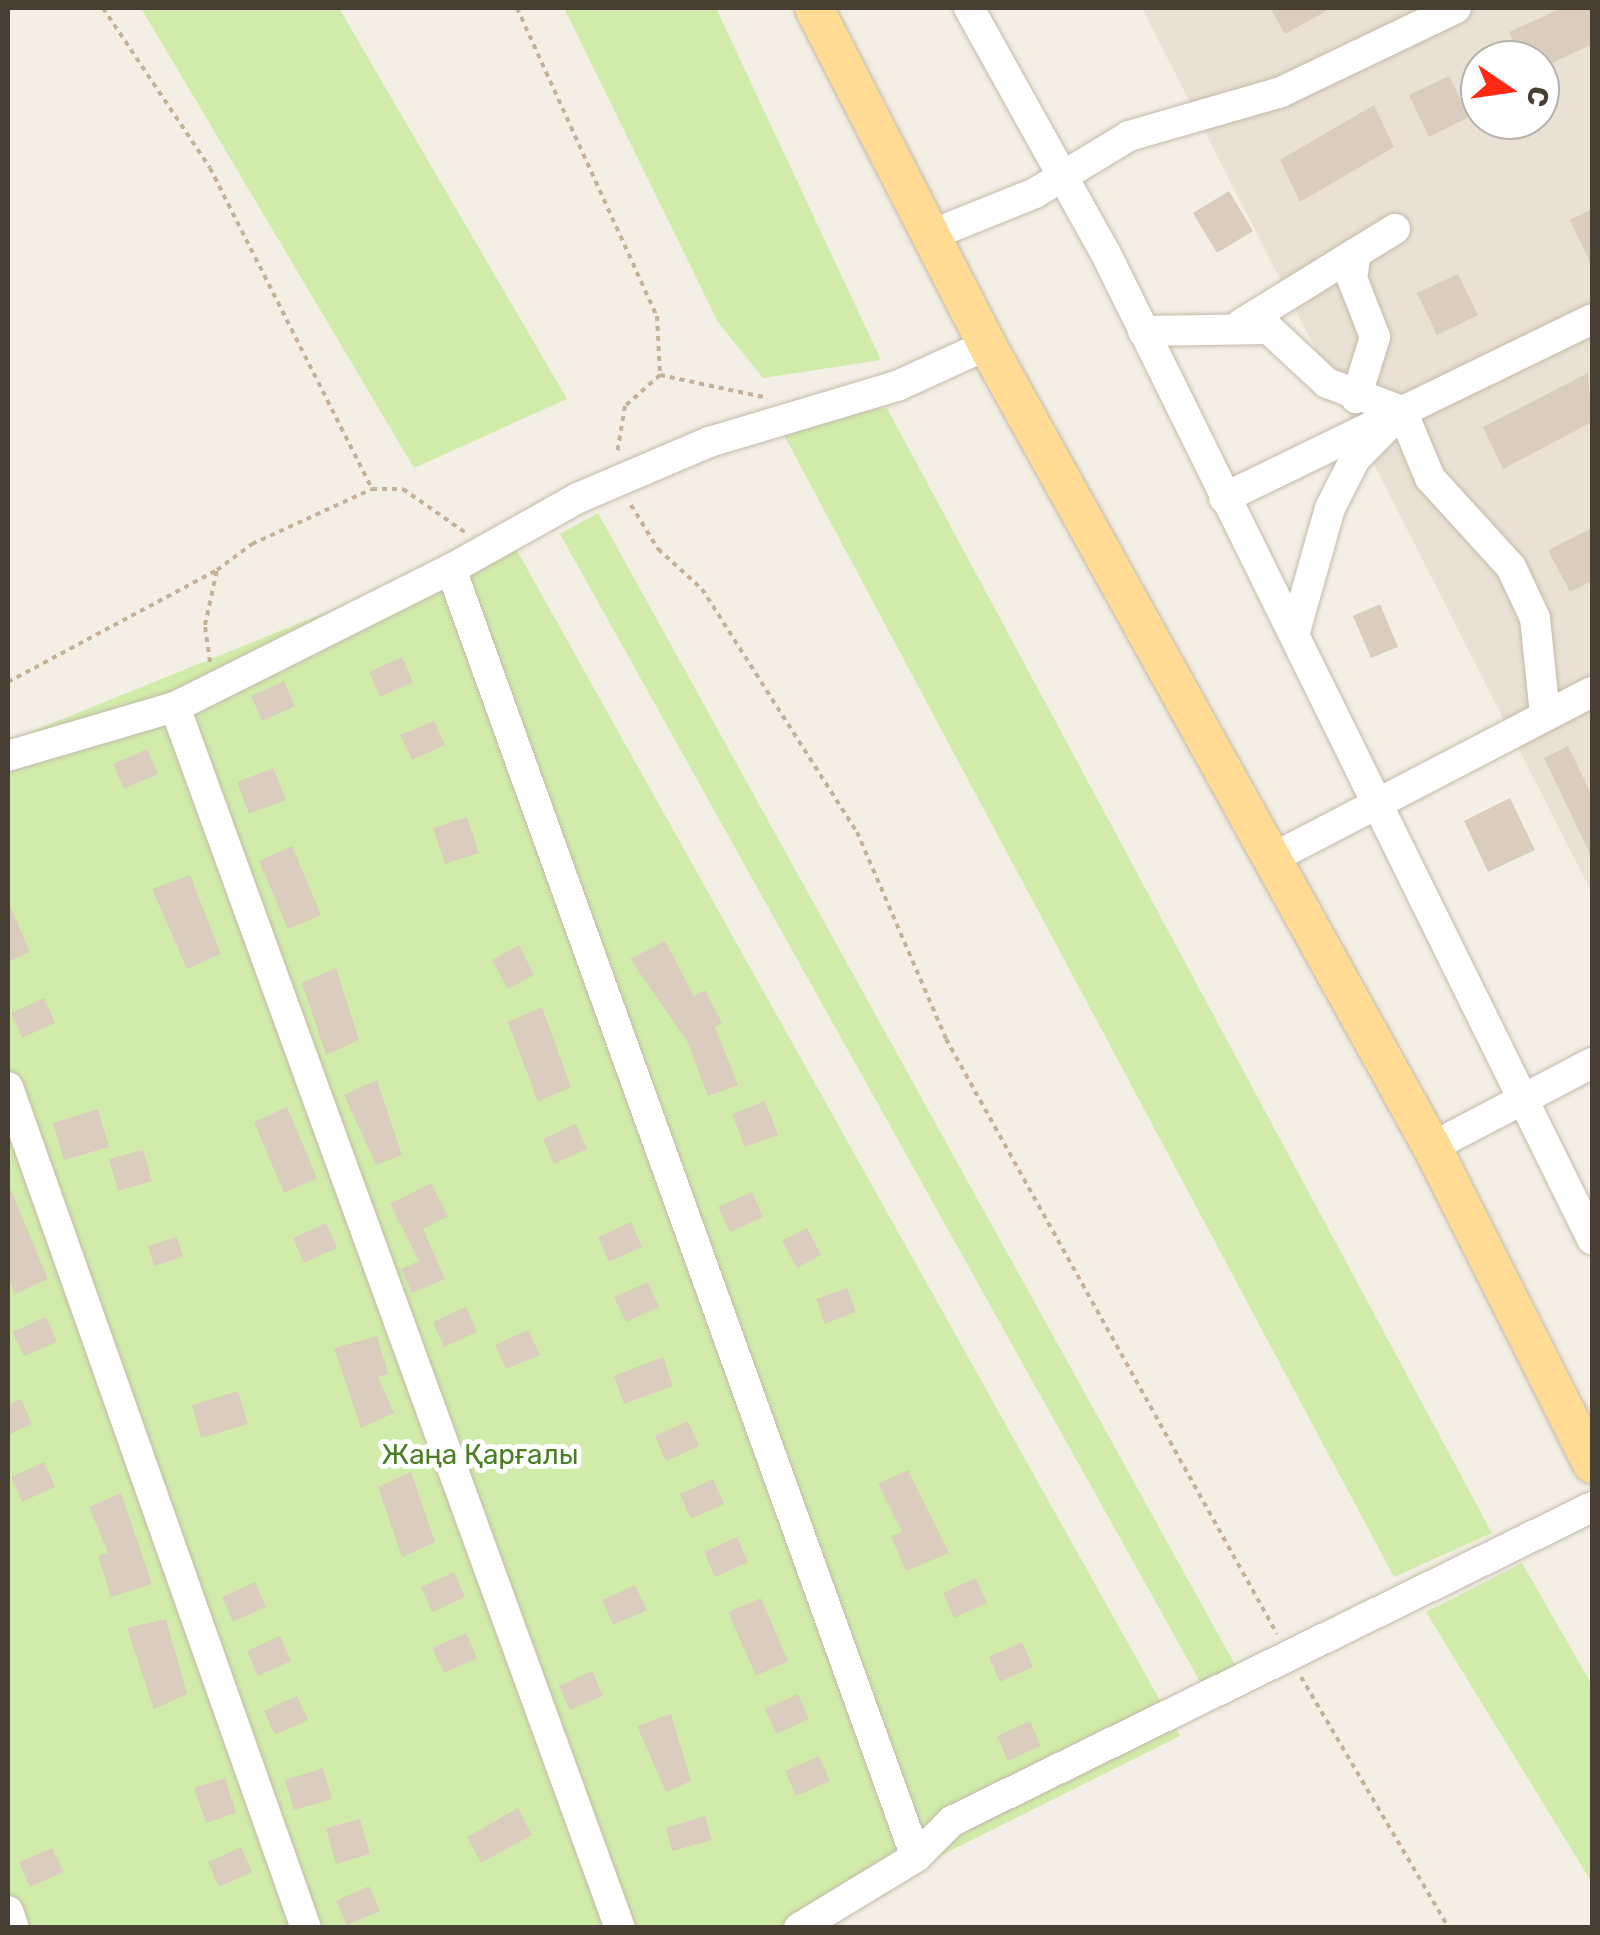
<!DOCTYPE html>
<html>
<head>
<meta charset="utf-8">
<style>
  body { margin:0 }
  #map { position:relative; width:1600px; height:1935px; overflow:hidden; background:#f4efe5; font-family:Rubik,sans-serif }
  div>[style] { position:absolute }
  .residential>* { inset:0; background:#e9e1d3 }
  .green>* { inset:0; background:#d1ecaa }
  .building>* { inset:0; background:#dacdbd }
  .path>* { height:4px; margin-top:-2px; transform-origin:0; background:repeating-linear-gradient(90deg,#c3b297 0 5px,transparent 0 10px) }
  .roads { filter:drop-shadow(0 0 2px #c3b9aa) drop-shadow(0 0 2px #c3b9aa) }
  .minor>* { height:30px; margin:-15px; padding:0 15px; transform-origin:15px; border-radius:15px; background:#fff }
  .major>* { height:38px; margin:-19px; padding:0 19px; transform-origin:19px; border-radius:19px; background:#ffdb93 }
  span { translate:-50% -50%; white-space:nowrap; text-align:center; line-height:1.15; -webkit-text-stroke:10px #fff; paint-order:stroke }
  .park-label { font-size:28px; color:#497e22 }
  .frame { position:absolute; inset:0; border:10px solid #473f34; pointer-events:none }
  .north { position:absolute; left:1460px; top:40px; width:100px; height:100px; box-sizing:border-box; background:#fff; border:2px solid #b5b2ae; border-radius:50%; rotate:103deg; font-size:28px; font-weight:700; line-height:40px; text-align:center; color:#473f34 }
  .north::after { content:''; display:block; margin:auto; width:35px; height:45px; background:#ff2a11; clip-path:polygon(50% 0,100% 100%,50% 72%,0 100%) }
</style>
</head>
<body>
<div id="map">
  <div class="residential">
    <i style="clip-path:polygon(evenodd,1142px 8px,1592px 8px,1592px 893px,1142px 8px,1480px 60px,1540px 60px,1540px 120px,1480px 120px,1480px 60px)"></i>
  </div>
  <div class="green">
    <i style="clip-path:polygon(141px 8px,339px 8px,567px 399px,414px 468px)"></i>
    <i style="clip-path:polygon(564px 8px,716px 8px,881px 360px,763px 378px,718px 322px)"></i>
    <i style="clip-path:polygon(887px 408px,1492px 1533px,1394px 1577px,778px 424px)"></i>
    <i style="clip-path:polygon(598px 513px,1238px 1670px,1203px 1687px,560px 534px)"></i>
    <i style="clip-path:polygon(510px 538px,1180px 1736px,798px 1927px,8px 1928px,8px 741px)"></i>
    <i style="clip-path:polygon(1522px 1563px,1592px 1685px,1592px 1883px,1426px 1612px)"></i>
  </div>
  <div class="building">
    <i style="clip-path:polygon(1270px 8px,1332px 8px,1285px 34px)"></i>
    <i style="clip-path:polygon(1562px 8px,1592px 8px,1592px 44px,1540px 69px,1540px 60px,1522px 60px,1509px 32px)"></i>
    <i style="clip-path:polygon(1449px 76px,1469px 117px,1429px 137px,1409px 95px)"></i>
    <i style="clip-path:polygon(1374px 105px,1394px 147px,1300px 202px,1280px 160px)"></i>
    <i style="clip-path:polygon(1229px 191px,1253px 231px,1217px 253px,1193px 213px)"></i>
    <i style="clip-path:polygon(1592px 209px,1592px 266px,1570px 220px)"></i>
    <i style="clip-path:polygon(1458px 274px,1478px 315px,1437px 335px,1417px 293px)"></i>
    <i style="clip-path:polygon(1588px 373px,1592px 422px,1503px 469px,1483px 427px)"></i>
    <i style="clip-path:polygon(1592px 528px,1592px 581px,1570px 592px,1548px 550px)"></i>
    <i style="clip-path:polygon(1380px 604px,1398px 647px,1371px 658px,1353px 616px)"></i>
    <i style="clip-path:polygon(402px 657px,413px 682px,380px 697px,369px 672px)"></i>
    <i style="clip-path:polygon(284px 681px,295px 706px,262px 721px,251px 696px)"></i>
    <i style="clip-path:polygon(434px 721px,445px 745px,412px 760px,400px 735px)"></i>
    <i style="clip-path:polygon(1568px 746px,1592px 796px,1592px 858px,1544px 758px)"></i>
    <i style="clip-path:polygon(147px 749px,158px 774px,124px 789px,113px 764px)"></i>
    <i style="clip-path:polygon(273px 768px,286px 800px,249px 814px,237px 782px)"></i>
    <i style="clip-path:polygon(1510px 798px,1535px 850px,1488px 872px,1464px 821px)"></i>
    <i style="clip-path:polygon(467px 817px,479px 853px,445px 864px,433px 828px)"></i>
    <i style="clip-path:polygon(292px 846px,321px 915px,288px 929px,259px 861px)"></i>
    <i style="clip-path:polygon(190px 875px,221px 954px,187px 969px,152px 889px)"></i>
    <i style="clip-path:polygon(8px 901px,30px 952px,8px 962px)"></i>
    <i style="clip-path:polygon(665px 941px,694px 996px,705px 990px,722px 1023px,715px 1027px,738px 1085px,708px 1096px,687px 1041px,630px 959px)"></i>
    <i style="clip-path:polygon(519px 945px,534px 975px,508px 989px,492px 960px)"></i>
    <i style="clip-path:polygon(336px 968px,359px 1040px,326px 1055px,302px 983px)"></i>
    <i style="clip-path:polygon(44px 998px,55px 1023px,22px 1038px,11px 1013px)"></i>
    <i style="clip-path:polygon(542px 1007px,571px 1087px,538px 1102px,508px 1022px)"></i>
    <i style="clip-path:polygon(377px 1080px,402px 1155px,376px 1165px,344px 1095px)"></i>
    <i style="clip-path:polygon(765px 1101px,778px 1135px,745px 1147px,732px 1114px)"></i>
    <i style="clip-path:polygon(287px 1107px,317px 1178px,284px 1193px,254px 1122px)"></i>
    <i style="clip-path:polygon(98px 1109px,109px 1147px,64px 1160px,53px 1123px)"></i>
    <i style="clip-path:polygon(576px 1124px,587px 1149px,554px 1164px,543px 1139px)"></i>
    <i style="clip-path:polygon(143px 1150px,152px 1181px,118px 1191px,109px 1159px)"></i>
    <i style="clip-path:polygon(8px 1183px,48px 1279px,15px 1294px,8px 1277px)"></i>
    <i style="clip-path:polygon(431px 1183px,448px 1216px,423px 1229px,445px 1279px,412px 1293px,401px 1269px,419px 1261px,390px 1204px)"></i>
    <i style="clip-path:polygon(752px 1192px,763px 1217px,730px 1232px,718px 1207px)"></i>
    <i style="clip-path:polygon(631px 1222px,642px 1247px,609px 1262px,598px 1237px)"></i>
    <i style="clip-path:polygon(326px 1223px,337px 1248px,304px 1263px,293px 1238px)"></i>
    <i style="clip-path:polygon(807px 1228px,821px 1255px,797px 1268px,782px 1241px)"></i>
    <i style="clip-path:polygon(177px 1237px,183px 1257px,154px 1266px,148px 1246px)"></i>
    <i style="clip-path:polygon(648px 1282px,659px 1307px,626px 1322px,614px 1297px)"></i>
    <i style="clip-path:polygon(847px 1288px,856px 1312px,825px 1324px,816px 1299px)"></i>
    <i style="clip-path:polygon(466px 1307px,477px 1332px,444px 1347px,433px 1322px)"></i>
    <i style="clip-path:polygon(46px 1317px,57px 1342px,24px 1356px,12px 1332px)"></i>
    <i style="clip-path:polygon(528px 1330px,540px 1355px,506px 1369px,495px 1345px)"></i>
    <i style="clip-path:polygon(377px 1336px,388px 1374px,378px 1377px,394px 1413px,361px 1428px,334px 1348px)"></i>
    <i style="clip-path:polygon(663px 1357px,673px 1386px,624px 1404px,614px 1376px)"></i>
    <i style="clip-path:polygon(238px 1391px,248px 1424px,201px 1438px,192px 1405px)"></i>
    <i style="clip-path:polygon(21px 1399px,32px 1424px,8px 1435px,8px 1405px)"></i>
    <i style="clip-path:polygon(688px 1421px,699px 1446px,666px 1461px,655px 1436px)"></i>
    <i style="clip-path:polygon(44px 1462px,55px 1487px,22px 1502px,11px 1477px)"></i>
    <i style="clip-path:polygon(908px 1470px,949px 1553px,906px 1571px,891px 1536px,902px 1532px,878px 1484px)"></i>
    <i style="clip-path:polygon(411px 1472px,435px 1542px,402px 1557px,378px 1487px)"></i>
    <i style="clip-path:polygon(713px 1479px,724px 1504px,691px 1519px,680px 1494px)"></i>
    <i style="clip-path:polygon(121px 1493px,152px 1584px,111px 1597px,98px 1556px,108px 1553px,89px 1507px)"></i>
    <i style="clip-path:polygon(737px 1537px,748px 1562px,715px 1577px,704px 1552px)"></i>
    <i style="clip-path:polygon(454px 1572px,465px 1597px,432px 1612px,421px 1587px)"></i>
    <i style="clip-path:polygon(976px 1578px,987px 1603px,954px 1618px,943px 1593px)"></i>
    <i style="clip-path:polygon(255px 1582px,266px 1607px,233px 1622px,222px 1597px)"></i>
    <i style="clip-path:polygon(635px 1585px,647px 1610px,613px 1625px,602px 1600px)"></i>
    <i style="clip-path:polygon(761px 1598px,788px 1661px,756px 1676px,728px 1612px)"></i>
    <i style="clip-path:polygon(166px 1619px,187px 1694px,154px 1709px,127px 1628px)"></i>
    <i style="clip-path:polygon(466px 1633px,477px 1658px,444px 1673px,432px 1648px)"></i>
    <i style="clip-path:polygon(280px 1636px,291px 1661px,258px 1676px,247px 1651px)"></i>
    <i style="clip-path:polygon(1022px 1642px,1033px 1667px,1000px 1682px,989px 1657px)"></i>
    <i style="clip-path:polygon(592px 1671px,603px 1696px,570px 1710px,559px 1686px)"></i>
    <i style="clip-path:polygon(798px 1694px,809px 1719px,776px 1734px,765px 1709px)"></i>
    <i style="clip-path:polygon(297px 1696px,308px 1720px,275px 1735px,264px 1711px)"></i>
    <i style="clip-path:polygon(671px 1714px,691px 1781px,666px 1792px,637px 1726px)"></i>
    <i style="clip-path:polygon(1030px 1721px,1041px 1746px,1008px 1761px,997px 1736px)"></i>
    <i style="clip-path:polygon(819px 1756px,830px 1781px,796px 1796px,785px 1771px)"></i>
    <i style="clip-path:polygon(323px 1768px,332px 1799px,294px 1810px,285px 1780px)"></i>
    <i style="clip-path:polygon(225px 1778px,236px 1813px,206px 1823px,194px 1788px)"></i>
    <i style="clip-path:polygon(518px 1808px,532px 1835px,481px 1863px,467px 1837px)"></i>
    <i style="clip-path:polygon(705px 1816px,712px 1840px,672px 1851px,666px 1828px)"></i>
    <i style="clip-path:polygon(360px 1819px,370px 1854px,336px 1864px,326px 1828px)"></i>
    <i style="clip-path:polygon(241px 1847px,252px 1872px,219px 1887px,208px 1862px)"></i>
    <i style="clip-path:polygon(52px 1848px,64px 1872px,30px 1887px,19px 1862px)"></i>
    <i style="clip-path:polygon(369px 1886px,380px 1911px,347px 1925px,336px 1901px)"></i>
  </div>
  <div class="path">
    <i style="left:103px;top:8px;width:192px;rotate:56.2deg"></i>
    <i style="left:210px;top:168px;width:360px;rotate:63.2deg"></i>
    <i style="left:372px;top:489px;width:31px"></i>
    <i style="left:403px;top:489px;width:77px;rotate:34.9deg"></i>
    <i style="left:517px;top:8px;width:338px;rotate:65.6deg"></i>
    <i style="left:657px;top:316px;width:59px;rotate:87.1deg"></i>
    <i style="left:660px;top:375px;width:47px;rotate:138.5deg"></i>
    <i style="left:625px;top:406px;width:49px;rotate:99.5deg"></i>
    <i style="left:660px;top:375px;width:110px;rotate:12deg"></i>
    <i style="left:631px;top:505px;width:52px;rotate:58.5deg"></i>
    <i style="left:658px;top:549px;width:59px;rotate:42.3deg"></i>
    <i style="left:702px;top:589px;width:288px;rotate:57.5deg"></i>
    <i style="left:857px;top:832px;width:225px;rotate:66.7deg"></i>
    <i style="left:946px;top:1039px;width:681px;rotate:60.91deg"></i>
    <i style="left:210px;top:662px;width:37px;rotate:-98deg"></i>
    <i style="left:205px;top:625px;width:56px;rotate:-77.7deg"></i>
    <i style="left:217px;top:570px;width:44px;rotate:-36.6deg"></i>
    <i style="left:252px;top:544px;width:132px;rotate:-24.6deg"></i>
    <i style="left:8px;top:682px;width:235px;rotate:-28.2deg"></i>
    <i style="left:1301px;top:1677px;width:291px;rotate:59.5deg"></i>
  </div>
  <div class="roads">
    <div class="minor">
      <i style="left:969px;top:8px;width:279px;rotate:60.9deg"></i>
      <i style="left:1105px;top:252px;width:1101px;rotate:63.74deg"></i>
      <i style="left:931px;top:235px;width:112px;rotate:-22deg"></i>
      <i style="left:1035px;top:193px;width:110px;rotate:-31.2deg"></i>
      <i style="left:1129px;top:136px;width:158px;rotate:-16.1deg"></i>
      <i style="left:1281px;top:92px;width:194px;rotate:-25.6deg"></i>
      <i style="left:1356px;top:253px;width:25px;rotate:99deg"></i>
      <i style="left:1352px;top:278px;width:63px;rotate:68.7deg"></i>
      <i style="left:1375px;top:337px;width:64px;rotate:107.3deg"></i>
      <i style="left:1241px;top:324px;width:181px;rotate:-31.7deg"></i>
      <i style="left:1143px;top:331px;width:126px;rotate:-0.9deg"></i>
      <i style="left:1269px;top:329px;width:79px;rotate:43deg"></i>
      <i style="left:1327px;top:383px;width:80px;rotate:20.5deg"></i>
      <i style="left:1402px;top:411px;width:67px;rotate:134.4deg"></i>
      <i style="left:1355px;top:459px;width:55px;rotate:117deg"></i>
      <i style="left:1330px;top:508px;width:129px;rotate:105.8deg"></i>
      <i style="left:1402px;top:411px;width:73px;rotate:67.3deg"></i>
      <i style="left:1430px;top:478px;width:120px;rotate:47.7deg"></i>
      <i style="left:1511px;top:567px;width:56px;rotate:64.8deg"></i>
      <i style="left:1535px;top:618px;width:98px;rotate:84.1deg"></i>
      <i style="left:1224px;top:498px;width:409px;rotate:-25.9deg"></i>
      <i style="left:451px;top:569px;width:145px;rotate:-29.2deg"></i>
      <i style="left:578px;top:498px;width:142px;rotate:-23.1deg"></i>
      <i style="left:709px;top:442px;width:196px;rotate:-16.6deg"></i>
      <i style="left:897px;top:386px;width:99px;rotate:-24.5deg"></i>
      <i style="left:175px;top:707px;width:1300px;rotate:69.98deg"></i>
      <i style="left:8px;top:756px;width:174px;rotate:-16.4deg"></i>
      <i style="left:175px;top:707px;width:309px;rotate:-26.6deg"></i>
      <i style="left:451px;top:569px;width:1369px;rotate:70.15deg"></i>
      <i style="left:1269px;top:860px;width:364px;rotate:-27.5deg"></i>
      <i style="left:8px;top:1087px;width:892px;rotate:70.49deg"></i>
      <i style="left:1432px;top:1147px;width:181px;rotate:-27.7deg"></i>
      <i style="left:8px;top:1911px;width:18px;rotate:71deg"></i>
      <i style="left:799px;top:1928px;width:137px;rotate:-31.3deg"></i>
      <i style="left:916px;top:1857px;width:51px;rotate:-45deg"></i>
      <i style="left:952px;top:1821px;width:713px;rotate:-26.13deg"></i>
    </div>
    <div class="major">
      <i style="left:814px;top:8px;width:379px;rotate:62.8deg"></i>
      <i style="left:987px;top:345px;width:917px;rotate:60.98deg"></i>
      <i style="left:1432px;top:1147px;width:355px;rotate:63.2deg"></i>
    </div>
  </div>
  <div class="park-label">
    <span style="left:480px;top:1455px">Жаңа Қарғалы</span>
  </div>
  <div class="frame"></div>
  <div class="north">С</div>
</div>
</body>
</html>
